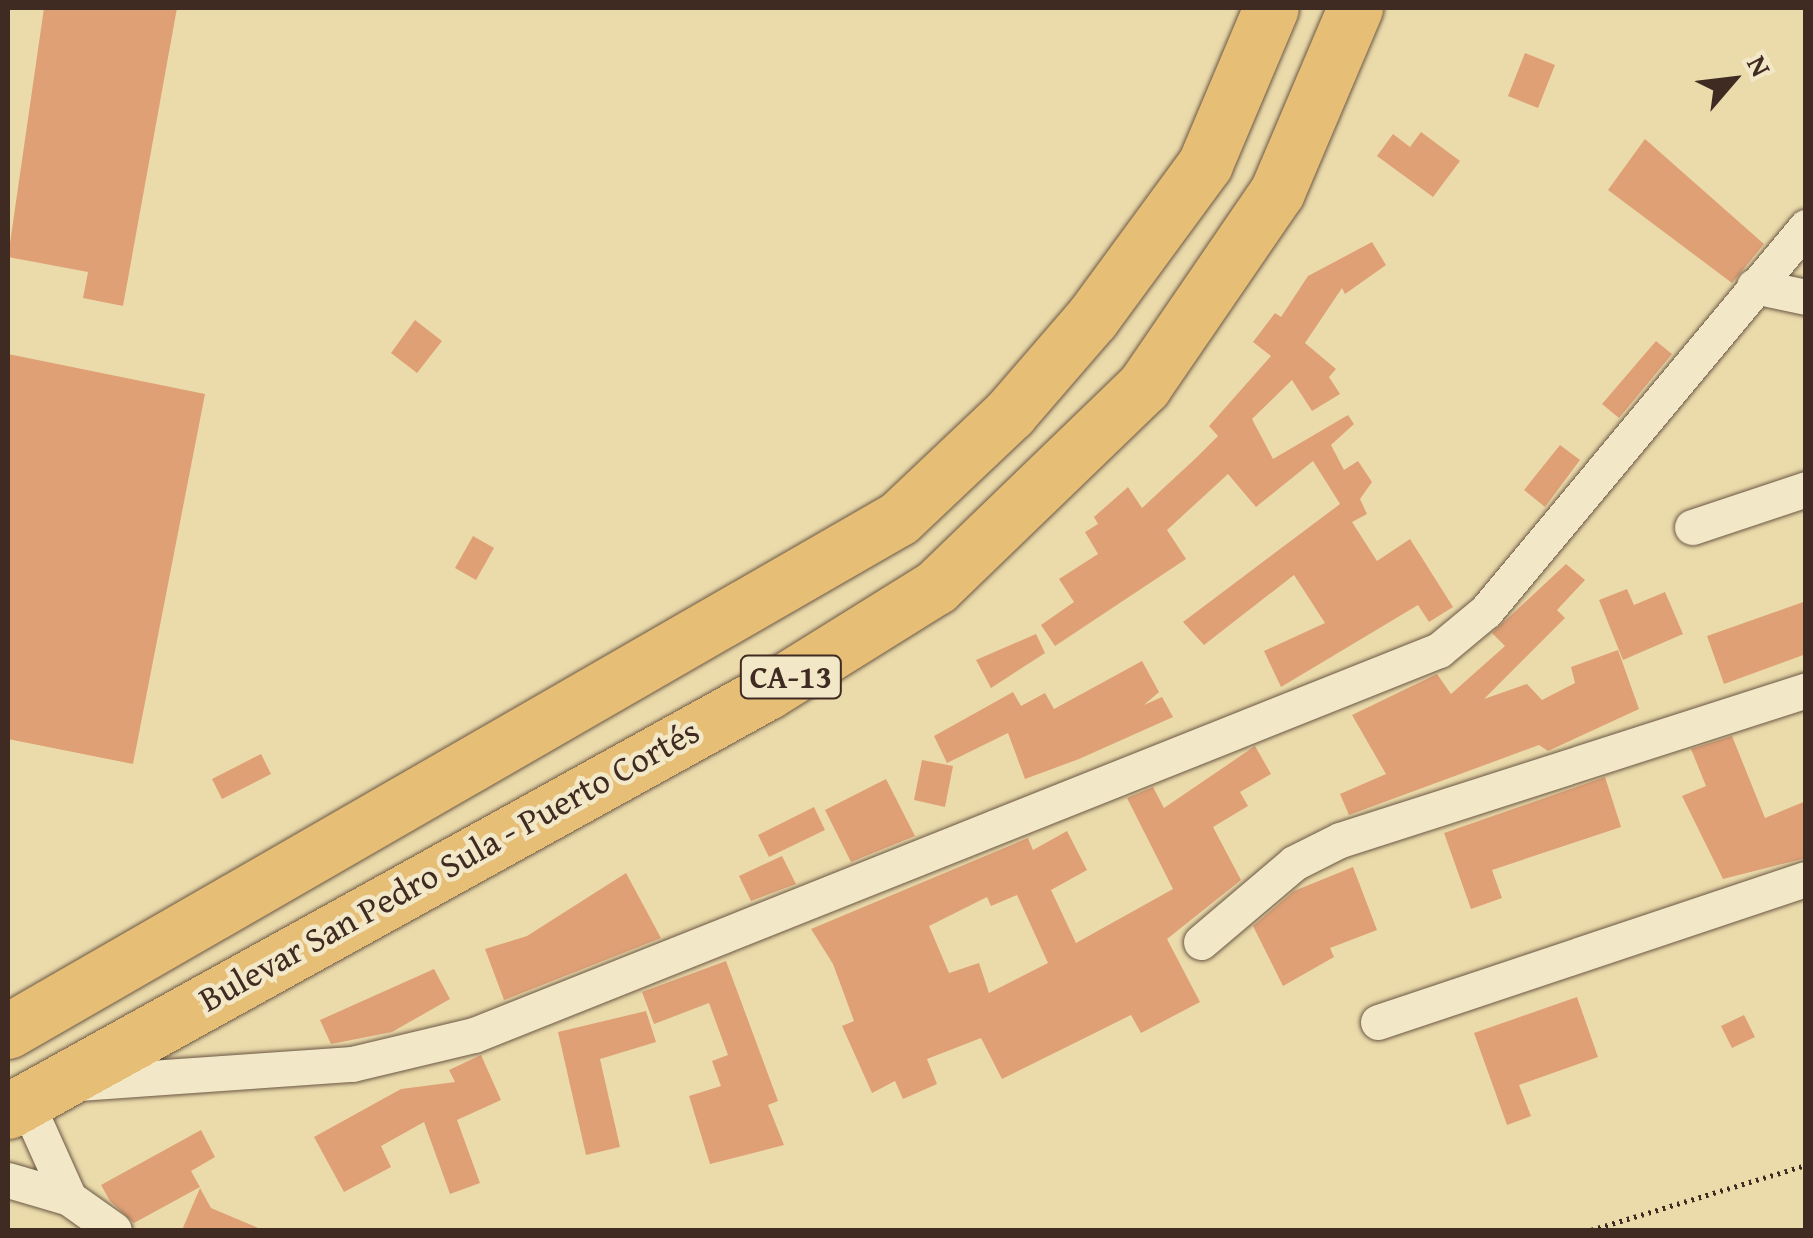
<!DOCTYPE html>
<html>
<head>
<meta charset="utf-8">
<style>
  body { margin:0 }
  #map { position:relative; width:1813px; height:1238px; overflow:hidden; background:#ebdbab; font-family:"Gentium Book Plus",serif }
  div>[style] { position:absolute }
  .building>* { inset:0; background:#dfa076 }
  .path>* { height:5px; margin-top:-2.5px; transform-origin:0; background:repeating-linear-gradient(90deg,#402b22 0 2.5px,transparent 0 7.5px) }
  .roads { filter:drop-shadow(0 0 2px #6b5744) drop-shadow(0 0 2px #6b5744) }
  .street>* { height:35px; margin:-17.5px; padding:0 17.5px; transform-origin:17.5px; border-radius:17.5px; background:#f2e8c8 }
  .highway>* { height:55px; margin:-27.5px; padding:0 27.5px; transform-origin:27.5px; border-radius:27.5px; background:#e6be76 }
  span { translate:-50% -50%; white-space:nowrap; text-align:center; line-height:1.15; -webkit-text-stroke:9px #f2e8c8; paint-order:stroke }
  .shield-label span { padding:2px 8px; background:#f2e8c8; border:2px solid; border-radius:8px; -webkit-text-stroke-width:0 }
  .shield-label { font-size:32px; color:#402b22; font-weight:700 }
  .street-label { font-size:35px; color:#402b22 }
  .frame { position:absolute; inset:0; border:10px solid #402b22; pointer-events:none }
  .north { position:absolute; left:1683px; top:30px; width:100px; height:100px; -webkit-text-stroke:8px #f2e8c8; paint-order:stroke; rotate:62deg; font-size:28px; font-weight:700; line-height:40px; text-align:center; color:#402b22 }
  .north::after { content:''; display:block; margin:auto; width:35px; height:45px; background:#402b22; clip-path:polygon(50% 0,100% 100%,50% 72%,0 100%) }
</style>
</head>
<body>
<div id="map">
  <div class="building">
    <i style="clip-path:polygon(44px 8px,177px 8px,123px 306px,83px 298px,88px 272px,8px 257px)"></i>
    <i style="clip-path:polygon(1525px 53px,1555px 65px,1538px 108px,1508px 96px)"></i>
    <i style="clip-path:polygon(1421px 132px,1460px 161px,1433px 197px,1377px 156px,1393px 134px,1410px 147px)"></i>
    <i style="clip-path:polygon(1645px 139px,1764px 244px,1732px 283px,1608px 190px)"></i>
    <i style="clip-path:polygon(1372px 242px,1386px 265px,1345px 294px,1342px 288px,1305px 343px,1336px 369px,1329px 377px,1340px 394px,1312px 411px,1292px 380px,1252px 419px,1273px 459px,1348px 415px,1354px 424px,1331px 445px,1344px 470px,1358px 461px,1372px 482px,1360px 499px,1367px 514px,1352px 522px,1377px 561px,1410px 539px,1453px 607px,1429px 622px,1418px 605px,1281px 687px,1264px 651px,1325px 623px,1294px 575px,1204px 645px,1183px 622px,1340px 504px,1313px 461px,1256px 507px,1228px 474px,1167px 530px,1186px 559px,1055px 646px,1041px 625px,1074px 602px,1059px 579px,1098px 554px,1085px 532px,1098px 524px,1094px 517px,1128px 487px,1142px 508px,1196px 458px,1218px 436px,1209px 426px,1271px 356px,1253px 342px,1275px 313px,1281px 317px,1308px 276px)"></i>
    <i style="clip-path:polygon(415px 320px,442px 341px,417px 373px,391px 353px)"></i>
    <i style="clip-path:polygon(1656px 341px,1672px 354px,1619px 418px,1602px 404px)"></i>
    <i style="clip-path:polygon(8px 354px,205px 394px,133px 764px,8px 739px)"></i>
    <i style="clip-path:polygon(1560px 445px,1580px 460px,1545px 507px,1524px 490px)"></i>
    <i style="clip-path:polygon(473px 536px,494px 548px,476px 580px,455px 568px)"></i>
    <i style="clip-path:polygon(1566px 564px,1585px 580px,1557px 610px,1565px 618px,1484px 699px,1527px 684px,1542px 700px,1575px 683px,1571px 667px,1618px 650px,1639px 709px,1548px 751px,1539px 745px,1349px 815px,1340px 794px,1386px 774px,1352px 715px,1437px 674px,1451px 694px,1505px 646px,1492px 633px)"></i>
    <i style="clip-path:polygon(1627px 589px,1634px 605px,1665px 592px,1683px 634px,1623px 660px,1599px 600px)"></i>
    <i style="clip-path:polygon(1806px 601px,1806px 654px,1724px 684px,1707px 636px)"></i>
    <i style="clip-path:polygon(1036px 634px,1045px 653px,991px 688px,976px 660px)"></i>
    <i style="clip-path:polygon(1142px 661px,1159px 692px,1144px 705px,1162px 697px,1173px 717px,1079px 759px,1025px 779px,1008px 733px,947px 763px,934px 736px,1013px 692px,1021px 706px,1045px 693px,1054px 709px)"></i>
    <i style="clip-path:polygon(1732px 736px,1765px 818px,1806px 801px,1806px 858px,1723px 879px,1682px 796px,1706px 786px,1691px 749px)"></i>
    <i style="clip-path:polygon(evenodd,1255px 746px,1271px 774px,1240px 792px,1248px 806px,1213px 827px,1241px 880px,1167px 939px,1200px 1002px,1141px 1033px,1131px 1015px,1002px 1079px,981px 1038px,927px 1059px,937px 1084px,903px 1099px,895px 1081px,872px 1093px,842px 1026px,854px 1021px,833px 964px,811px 929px,1028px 838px,1033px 850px,1067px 831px,1087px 870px,1051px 890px,1076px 943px,1173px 889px,1127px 798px,1153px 787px,1164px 808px,1255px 746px,1017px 895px,1048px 963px,989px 993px,979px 963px,949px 973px,929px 926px,987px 897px,991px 906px,1017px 895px)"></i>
    <i style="clip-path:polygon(261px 754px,271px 774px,222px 799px,212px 779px)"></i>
    <i style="clip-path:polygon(922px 760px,953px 766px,945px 807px,914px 800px)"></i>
    <i style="clip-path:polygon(1605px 777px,1621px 827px,1492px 870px,1502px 898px,1471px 909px,1444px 833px)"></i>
    <i style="clip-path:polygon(886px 779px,915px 836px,851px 862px,825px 810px)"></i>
    <i style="clip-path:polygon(814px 807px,825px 830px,769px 857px,758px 835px)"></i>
    <i style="clip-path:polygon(782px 856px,796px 884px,751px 901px,739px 876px)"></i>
    <i style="clip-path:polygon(1353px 867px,1377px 930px,1330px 948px,1334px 957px,1283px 986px,1253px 926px,1294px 891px)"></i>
    <i style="clip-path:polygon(626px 873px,661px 938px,504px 1000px,485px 949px,527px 936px)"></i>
    <i style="clip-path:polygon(726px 961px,778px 1101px,768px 1105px,784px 1145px,710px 1164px,689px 1096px,721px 1086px,712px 1061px,728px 1055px,709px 1003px,654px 1024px,642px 992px)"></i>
    <i style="clip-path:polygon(434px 969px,450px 999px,392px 1032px,331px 1044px,320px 1020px)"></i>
    <i style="clip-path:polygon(1577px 997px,1598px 1057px,1519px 1085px,1531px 1116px,1507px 1125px,1474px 1033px)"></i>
    <i style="clip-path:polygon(646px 1011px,656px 1042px,600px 1059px,620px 1147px,586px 1155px,558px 1032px)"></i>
    <i style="clip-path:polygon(1744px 1015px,1755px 1037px,1732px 1048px,1721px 1026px)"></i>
    <i style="clip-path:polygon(481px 1055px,501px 1100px,457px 1120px,480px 1183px,450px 1194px,424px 1122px,381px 1146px,391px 1167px,344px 1192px,314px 1137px,401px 1089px,455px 1082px,449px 1070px)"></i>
    <i style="clip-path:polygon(201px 1130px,215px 1157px,191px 1171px,200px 1187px,134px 1223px,110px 1201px,101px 1185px)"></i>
    <i style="clip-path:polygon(200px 1188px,211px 1208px,263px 1230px,182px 1230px)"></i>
  </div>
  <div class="path">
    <i style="left:1591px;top:1230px;width:225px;rotate:-16.8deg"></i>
  </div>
  <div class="roads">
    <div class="street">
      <i style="left:1754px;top:286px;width:53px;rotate:11.9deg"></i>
      <i style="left:1692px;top:527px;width:120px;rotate:-18.4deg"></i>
      <i style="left:1201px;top:942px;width:122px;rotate:-40.3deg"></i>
      <i style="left:1294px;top:863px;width:51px;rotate:-26.6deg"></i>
      <i style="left:1340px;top:840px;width:490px;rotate:-17.8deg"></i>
      <i style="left:1378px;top:1022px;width:451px;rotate:-18.5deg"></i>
      <i style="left:64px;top:1084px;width:289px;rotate:-4deg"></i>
      <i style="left:352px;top:1064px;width:125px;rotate:-13.4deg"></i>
      <i style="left:474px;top:1035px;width:1039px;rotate:-21.75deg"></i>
      <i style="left:1439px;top:650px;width:61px;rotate:-39.7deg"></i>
      <i style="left:1486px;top:611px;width:500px;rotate:-50.2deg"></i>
      <i style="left:25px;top:1100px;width:107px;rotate:65.8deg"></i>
      <i style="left:69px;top:1198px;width:55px;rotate:35.4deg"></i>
      <i style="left:8px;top:1180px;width:64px;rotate:16.4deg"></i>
    </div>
    <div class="highway">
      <i style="left:8px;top:1031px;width:1028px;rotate:-29.93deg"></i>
      <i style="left:899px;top:518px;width:153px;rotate:-43.4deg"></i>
      <i style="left:1010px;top:413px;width:125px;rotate:-49.2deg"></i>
      <i style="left:1092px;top:318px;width:191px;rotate:-53.7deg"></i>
      <i style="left:1205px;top:164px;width:169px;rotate:-67.1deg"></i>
      <i style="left:8px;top:1111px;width:867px;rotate:-28.9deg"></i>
      <i style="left:767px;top:692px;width:199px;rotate:-31.9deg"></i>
      <i style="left:936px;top:587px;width:289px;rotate:-44deg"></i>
      <i style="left:1144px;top:386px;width:235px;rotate:-55.6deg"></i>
      <i style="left:1277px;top:192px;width:200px;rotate:-67deg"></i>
    </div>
  </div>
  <div class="shield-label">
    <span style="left:791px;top:677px">CA-13</span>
  </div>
  <div class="street-label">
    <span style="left:449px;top:865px;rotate:-29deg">Bulevar San Pedro Sula - Puerto Cortés</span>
  </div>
  <div class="frame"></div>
  <div class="north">N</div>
</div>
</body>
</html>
